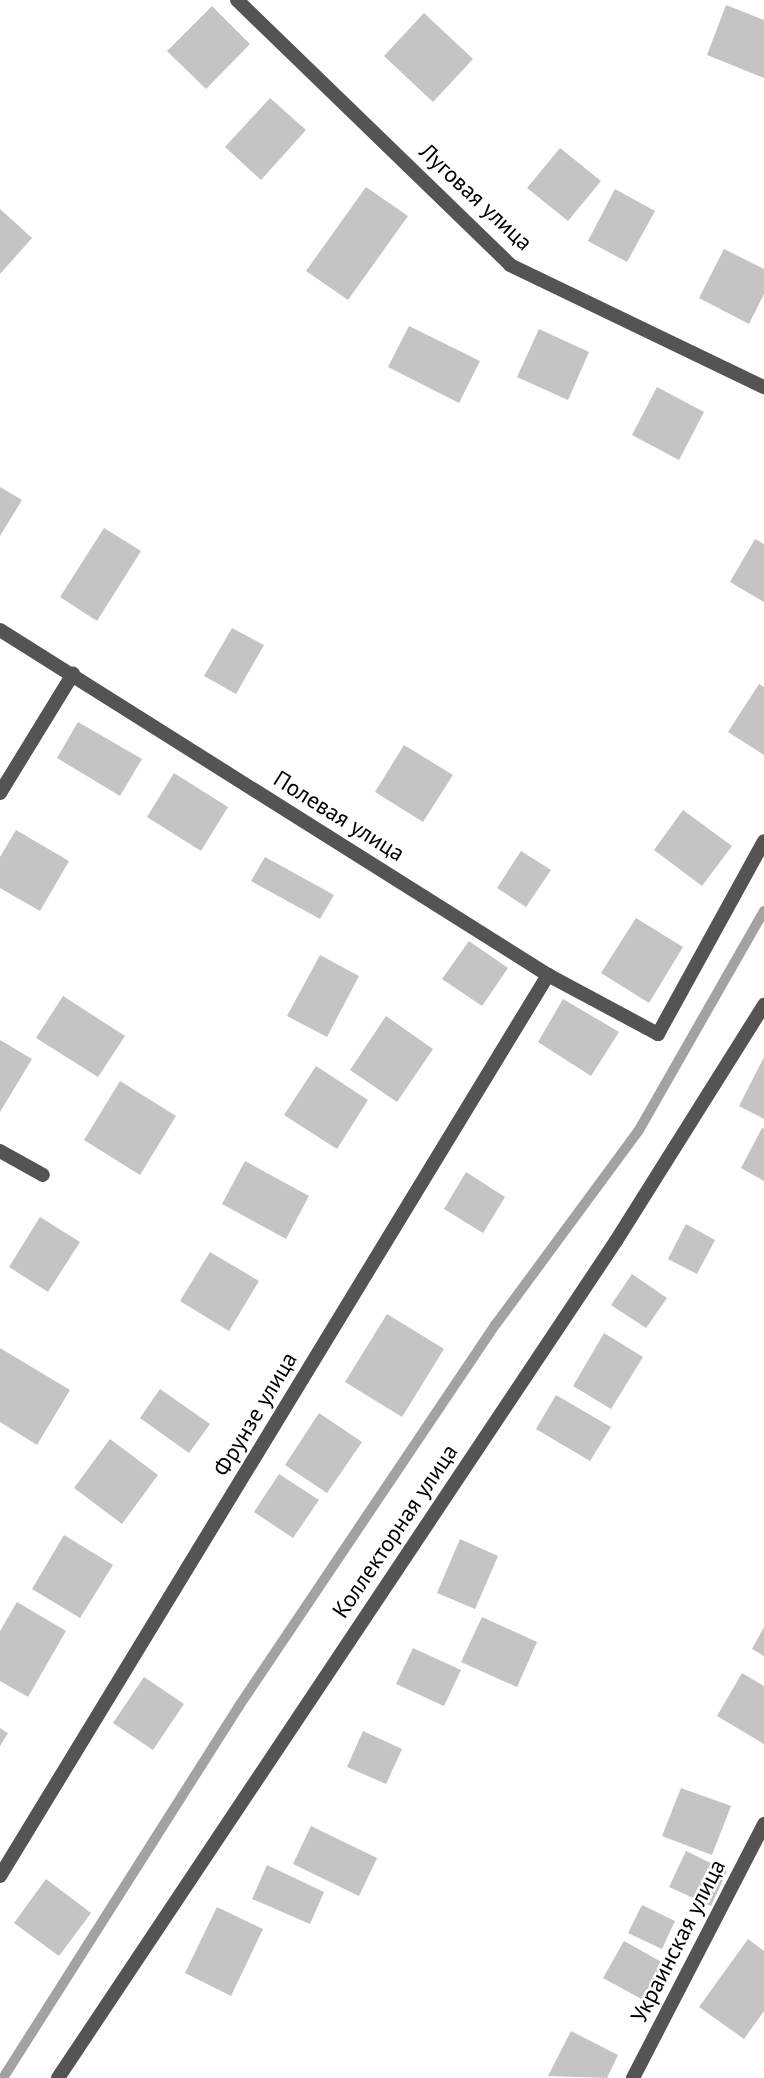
<!DOCTYPE html>
<html>
<head>
<meta charset="utf-8">
<style>
  body { margin:0 }
  #map { position:relative; width:764px; height:2078px; overflow:hidden; background:#fff; font-family:"PT Sans",sans-serif }
  div>[style] { position:absolute }
  .stream>* { height:10px; margin:-5px; padding:0 5px; transform-origin:5px; border-radius:5px; background:#a2a2a2 }
  .building>* { inset:0; background:#c4c4c4 }
  .minor>* { height:14px; margin:-7px; padding:0 7px; transform-origin:7px; border-radius:7px; background:#545454 }
  span { translate:-50% -50%; white-space:nowrap; text-align:center; line-height:1.15; -webkit-text-stroke:5px #fff; paint-order:stroke }
  .street-label { font-size:23px; color:#000 }
</style>
</head>
<body>
<div id="map">
  <div class="stream">
    <i style="left:3px;top:2078px;width:441px;rotate:-57.6deg"></i>
    <i style="left:239px;top:1706px;width:460px;rotate:-56.1deg"></i>
    <i style="left:496px;top:1324px;width:241px;rotate:-53.6deg"></i>
    <i style="left:639px;top:1130px;width:252px;rotate:-60.3deg"></i>
  </div>
  <div class="building">
    <i style="clip-path:polygon(726px 5px,764px 20px,764px 78px,707px 55px)"></i>
    <i style="clip-path:polygon(212px 6px,250px 44px,206px 89px,167px 51px)"></i>
    <i style="clip-path:polygon(424px 13px,473px 59px,433px 102px,384px 56px)"></i>
    <i style="clip-path:polygon(270px 98px,306px 130px,261px 180px,225px 147px)"></i>
    <i style="clip-path:polygon(560px 148px,601px 181px,568px 221px,527px 188px)"></i>
    <i style="clip-path:polygon(366px 187px,408px 216px,348px 300px,306px 271px)"></i>
    <i style="clip-path:polygon(615px 189px,655px 211px,627px 262px,588px 241px)"></i>
    <i style="clip-path:polygon(0 209px,32px 238px,0 274px)"></i>
    <i style="clip-path:polygon(724px 249px,764px 269px,764px 294px,749px 324px,699px 298px)"></i>
    <i style="clip-path:polygon(409px 326px,480px 361px,459px 403px,388px 367px)"></i>
    <i style="clip-path:polygon(539px 329px,589px 352px,568px 400px,517px 377px)"></i>
    <i style="clip-path:polygon(657px 387px,704px 412px,679px 460px,632px 435px)"></i>
    <i style="clip-path:polygon(0 487px,22px 500px,0 536px)"></i>
    <i style="clip-path:polygon(104px 528px,141px 551px,97px 621px,60px 597px)"></i>
    <i style="clip-path:polygon(755px 539px,764px 544px,764px 602px,730px 582px)"></i>
    <i style="clip-path:polygon(232px 628px,264px 645px,236px 694px,204px 676px)"></i>
    <i style="clip-path:polygon(759px 684px,764px 687px,764px 755px,728px 732px)"></i>
    <i style="clip-path:polygon(78px 722px,142px 759px,120px 796px,57px 758px)"></i>
    <i style="clip-path:polygon(404px 745px,453px 775px,423px 822px,375px 792px)"></i>
    <i style="clip-path:polygon(174px 773px,228px 807px,201px 851px,147px 817px)"></i>
    <i style="clip-path:polygon(683px 810px,732px 846px,702px 886px,654px 850px)"></i>
    <i style="clip-path:polygon(16px 830px,69px 861px,40px 911px,0 888px,0 857px)"></i>
    <i style="clip-path:polygon(521px 851px,551px 870px,526px 907px,497px 888px)"></i>
    <i style="clip-path:polygon(265px 857px,334px 895px,320px 919px,251px 881px)"></i>
    <i style="clip-path:polygon(636px 918px,683px 947px,649px 1003px,601px 973px)"></i>
    <i style="clip-path:polygon(469px 941px,508px 968px,482px 1006px,442px 979px)"></i>
    <i style="clip-path:polygon(320px 955px,359px 976px,327px 1037px,287px 1016px)"></i>
    <i style="clip-path:polygon(63px 996px,125px 1036px,98px 1077px,36px 1038px)"></i>
    <i style="clip-path:polygon(563px 999px,619px 1032px,591px 1076px,538px 1042px)"></i>
    <i style="clip-path:polygon(386px 1016px,433px 1049px,397px 1102px,350px 1070px)"></i>
    <i style="clip-path:polygon(0 1040px,32px 1059px,0 1112px)"></i>
    <i style="clip-path:polygon(764px 1057px,764px 1119px,739px 1106px)"></i>
    <i style="clip-path:polygon(316px 1066px,368px 1100px,337px 1149px,284px 1115px)"></i>
    <i style="clip-path:polygon(120px 1081px,176px 1116px,140px 1175px,84px 1140px)"></i>
    <i style="clip-path:polygon(762px 1128px,764px 1129px,764px 1181px,741px 1168px)"></i>
    <i style="clip-path:polygon(245px 1161px,309px 1196px,286px 1239px,222px 1204px)"></i>
    <i style="clip-path:polygon(466px 1172px,505px 1197px,483px 1233px,444px 1209px)"></i>
    <i style="clip-path:polygon(40px 1217px,80px 1242px,48px 1292px,9px 1267px)"></i>
    <i style="clip-path:polygon(686px 1224px,715px 1240px,697px 1274px,668px 1259px)"></i>
    <i style="clip-path:polygon(210px 1252px,259px 1281px,229px 1331px,180px 1301px)"></i>
    <i style="clip-path:polygon(632px 1274px,667px 1298px,646px 1328px,611px 1305px)"></i>
    <i style="clip-path:polygon(387px 1314px,444px 1349px,402px 1417px,345px 1382px)"></i>
    <i style="clip-path:polygon(604px 1333px,643px 1357px,611px 1409px,573px 1386px)"></i>
    <i style="clip-path:polygon(0 1348px,70px 1390px,37px 1445px,0 1422px)"></i>
    <i style="clip-path:polygon(160px 1389px,210px 1424px,189px 1453px,140px 1418px)"></i>
    <i style="clip-path:polygon(556px 1395px,611px 1427px,590px 1461px,536px 1429px)"></i>
    <i style="clip-path:polygon(319px 1413px,362px 1442px,327px 1493px,285px 1465px)"></i>
    <i style="clip-path:polygon(110px 1439px,158px 1475px,122px 1524px,74px 1488px)"></i>
    <i style="clip-path:polygon(279px 1474px,319px 1500px,293px 1538px,254px 1512px)"></i>
    <i style="clip-path:polygon(64px 1535px,113px 1565px,80px 1618px,32px 1589px)"></i>
    <i style="clip-path:polygon(460px 1539px,498px 1556px,475px 1609px,437px 1593px)"></i>
    <i style="clip-path:polygon(17px 1602px,66px 1631px,28px 1697px,0 1681px,0 1631px)"></i>
    <i style="clip-path:polygon(482px 1617px,537px 1642px,517px 1687px,461px 1662px)"></i>
    <i style="clip-path:polygon(764px 1627px,764px 1656px,752px 1649px)"></i>
    <i style="clip-path:polygon(413px 1648px,461px 1670px,444px 1706px,396px 1684px)"></i>
    <i style="clip-path:polygon(742px 1673px,764px 1686px,764px 1744px,717px 1716px)"></i>
    <i style="clip-path:polygon(144px 1677px,184px 1704px,153px 1750px,113px 1723px)"></i>
    <i style="clip-path:polygon(0 1728px,8px 1733px,0 1746px)"></i>
    <i style="clip-path:polygon(363px 1731px,402px 1749px,386px 1784px,347px 1767px)"></i>
    <i style="clip-path:polygon(681px 1788px,731px 1806px,712px 1855px,662px 1836px)"></i>
    <i style="clip-path:polygon(311px 1826px,377px 1858px,359px 1896px,293px 1864px)"></i>
    <i style="clip-path:polygon(686px 1851px,727px 1871px,711px 1906px,669px 1887px)"></i>
    <i style="clip-path:polygon(267px 1865px,324px 1892px,310px 1924px,252px 1899px)"></i>
    <i style="clip-path:polygon(46px 1879px,91px 1913px,59px 1956px,14px 1923px)"></i>
    <i style="clip-path:polygon(642px 1905px,675px 1921px,662px 1949px,628px 1933px)"></i>
    <i style="clip-path:polygon(217px 1907px,263px 1929px,231px 1996px,185px 1973px)"></i>
    <i style="clip-path:polygon(748px 1939px,764px 1951px,764px 2011px,744px 2039px,699px 2007px)"></i>
    <i style="clip-path:polygon(624px 1941px,665px 1964px,645px 2001px,603px 1978px)"></i>
    <i style="clip-path:polygon(571px 2031px,618px 2055px,607px 2078px,548px 2076px)"></i>
  </div>
  <div class="minor">
    <i style="left:237px;top:0;width:380px;rotate:44.1deg"></i>
    <i style="left:510px;top:265px;width:282px;rotate:25.7deg"></i>
    <i style="left:0;top:630px;width:648px;rotate:32.19deg"></i>
    <i style="left:548px;top:975px;width:125px;rotate:28.2deg"></i>
    <i style="left:658px;top:1034px;width:220px;rotate:-61.2deg"></i>
    <i style="left:0;top:793px;width:140px;rotate:-58.5deg"></i>
    <i style="left:0;top:1151px;width:49px;rotate:29.2deg"></i>
    <i style="left:0;top:1876px;width:1055px;rotate:-58.69deg"></i>
    <i style="left:58px;top:2078px;width:1006px;rotate:-56.31deg"></i>
    <i style="left:616px;top:1241px;width:279px;rotate:-57.9deg"></i>
    <i style="left:633px;top:2078px;width:286px;rotate:-62.7deg"></i>
  </div>
  <div class="street-label">
    <span style="left:476px;top:197px;rotate:43deg">Луговая улица</span>
    <span style="left:339px;top:816px;rotate:32deg">Полевая улица</span>
    <span style="left:255px;top:1414px;rotate:-59deg">Фрунзе улица</span>
    <span style="left:395px;top:1531px;rotate:-56deg">Коллекторная улица</span>
    <span style="left:678px;top:1941px;rotate:-63deg">Украинская улица</span>
  </div>
</div>
</body>
</html>
